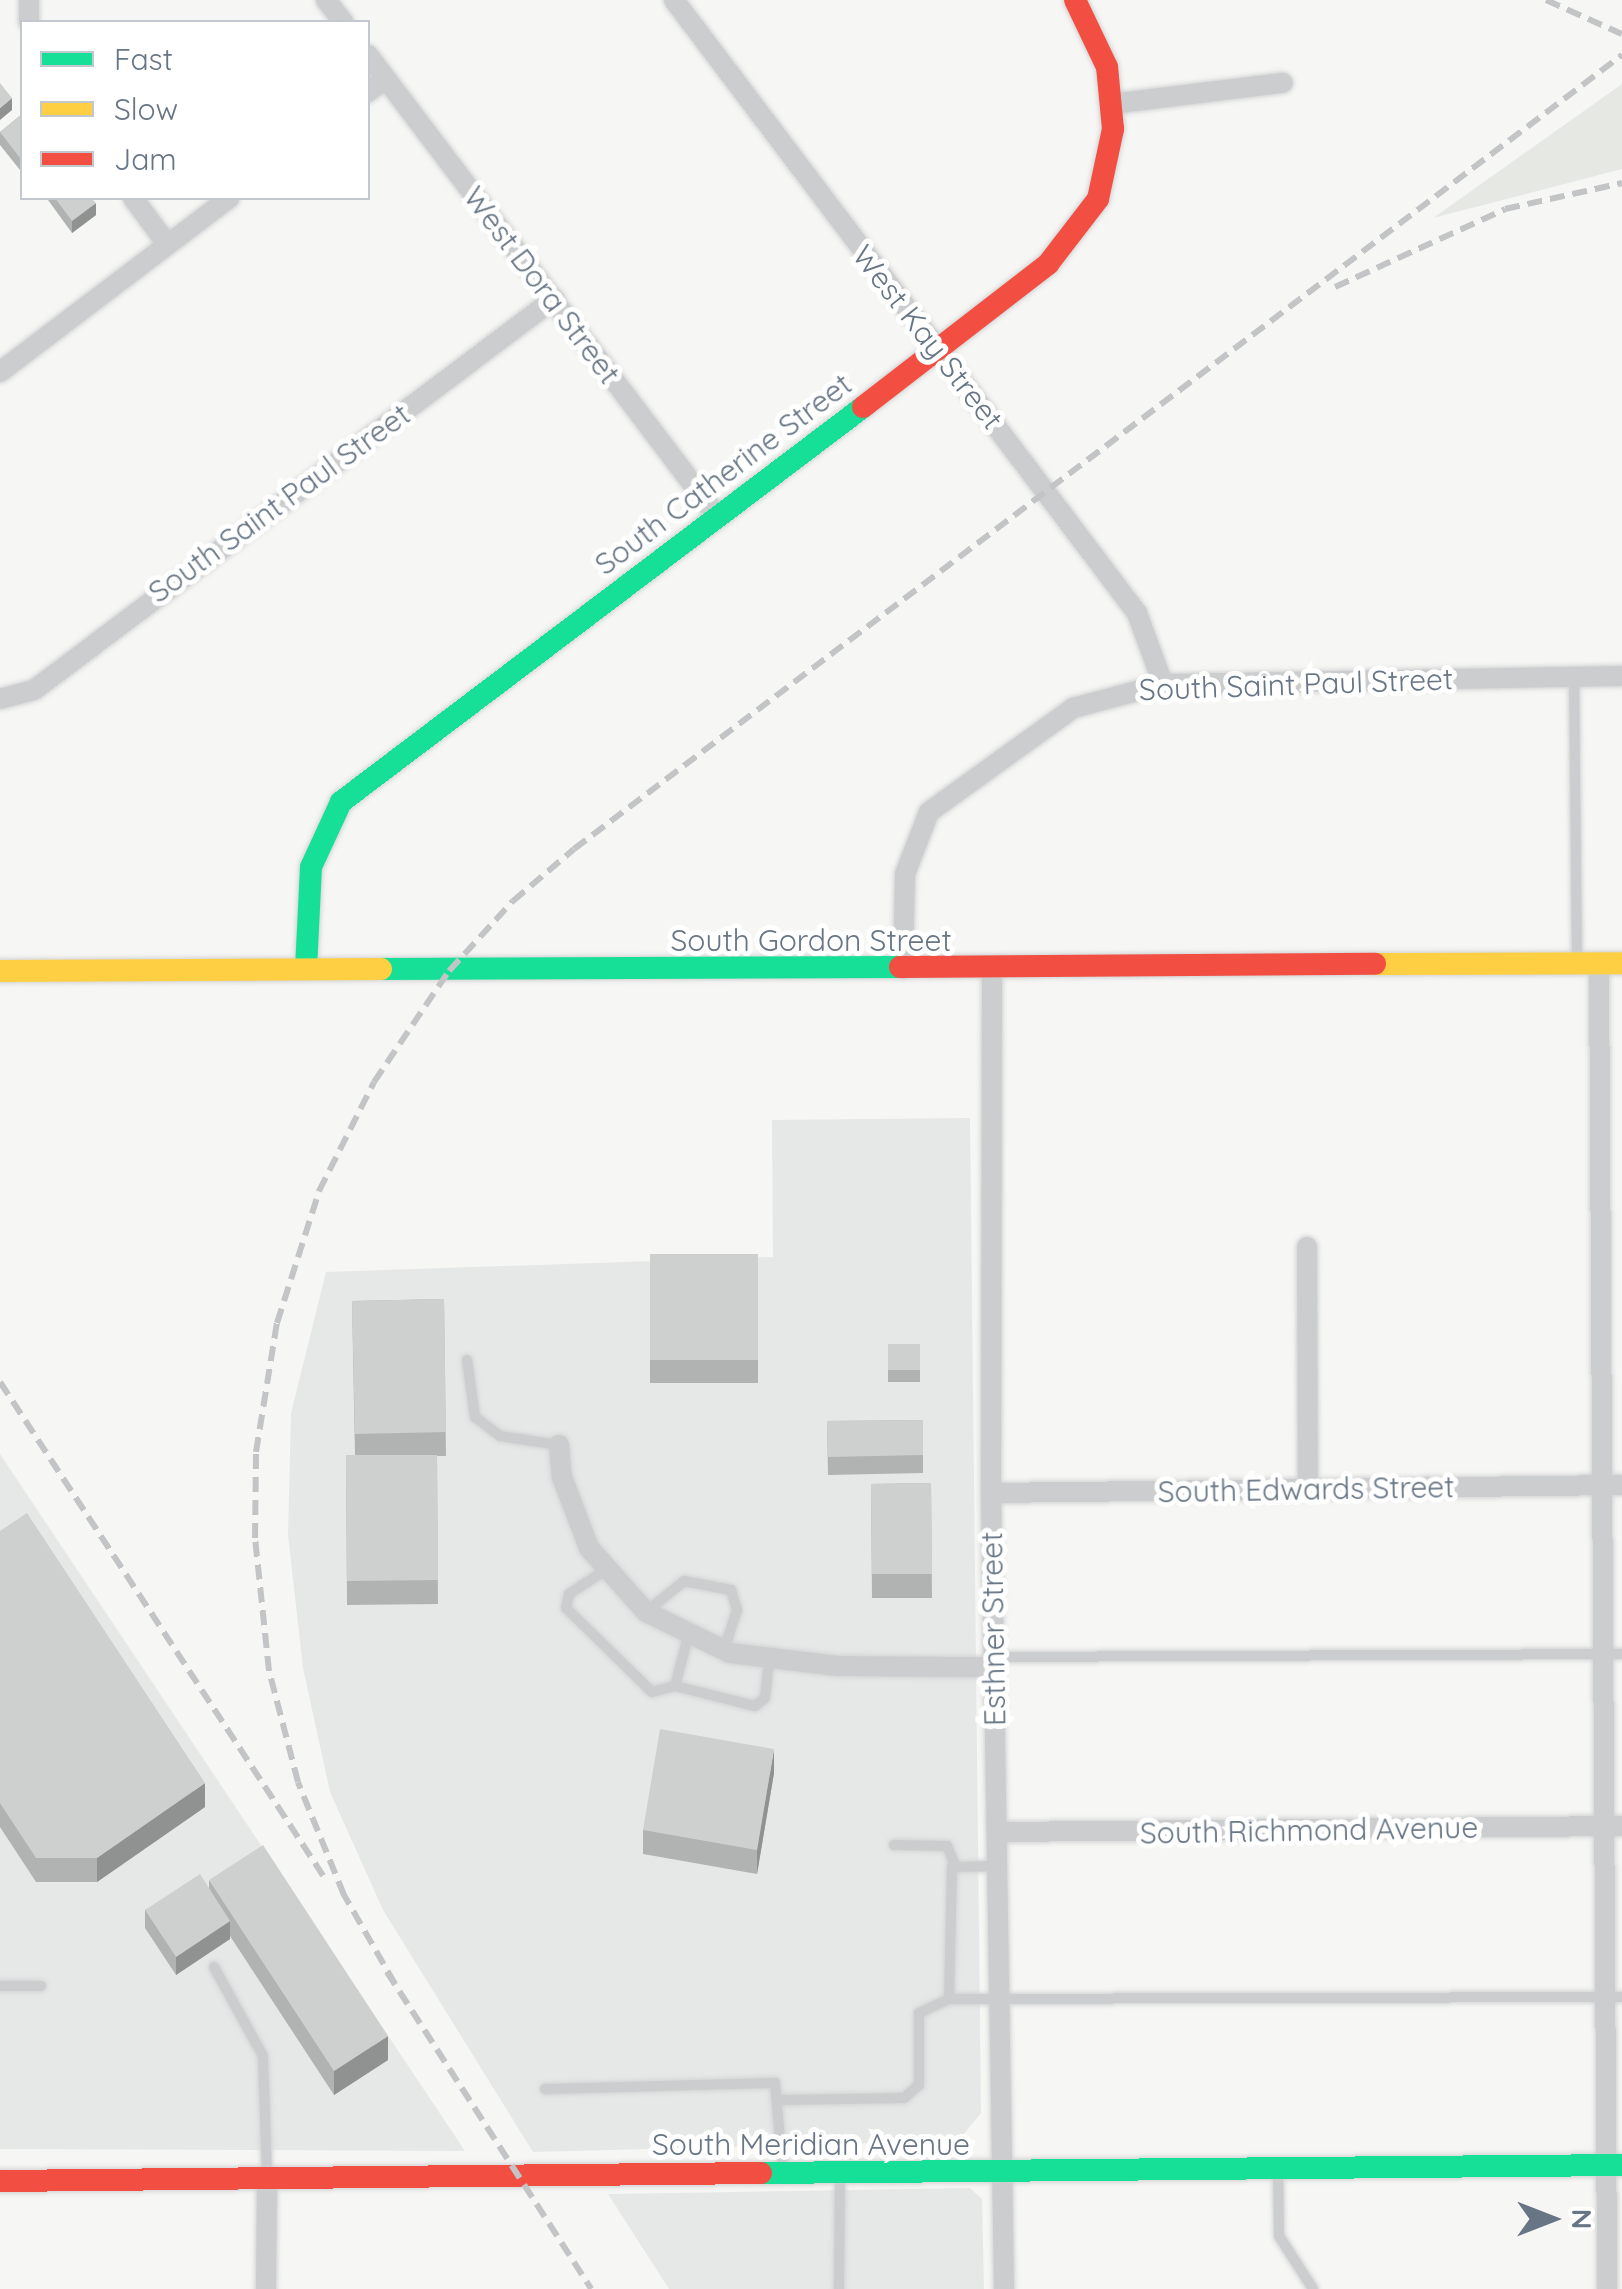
<!DOCTYPE html>
<html>
<head>
<meta charset="utf-8">
<style>
  body { margin:0 }
  #map { position:relative; width:1622px; height:2289px; overflow:hidden; background:#f6f6f5; font-family:Quicksand,sans-serif }
  div>[style] { position:absolute }
  .built>* { inset:0; background:#e6e8e7 }
  .green>* { inset:0; background:#e6e9e3 }
  .roads { filter:drop-shadow(0 0 2px #d3d4d4) drop-shadow(0 0 2px #d3d4d4) }
  .lane>* { height:10px; margin:-5px; padding:0 5px; transform-origin:5px; border-radius:5px; background:#cccdce }
  .street>* { height:20px; margin:-10px; padding:0 10px; transform-origin:10px; border-radius:10px; background:#cccdce }
  .fast>* { height:22px; margin:-11px; padding:0 11px; transform-origin:11px; border-radius:11px; background:#16e098 }
  .slow>* { height:22px; margin:-11px; padding:0 11px; transform-origin:11px; border-radius:11px; background:#ffcf43 }
  .jam>* { height:22px; margin:-11px; padding:0 11px; transform-origin:11px; border-radius:11px; background:#f24e42 }
  .rail>* { height:6px; margin-top:-3px; transform-origin:0; background:repeating-linear-gradient(90deg,#c2c4c5 0 15px,transparent 0 23px) }
  .wall>* { inset:0; background:#b1b3b3 }
  .shaded-wall>* { inset:0; background:#909292 }
  .building>* { inset:0; background:#ced0d0 }
  span { translate:-50% -50%; white-space:nowrap; text-align:center; line-height:1.15; -webkit-text-stroke:10px #fff; paint-order:stroke }
  .street-label { font-size:30px; color:#677584 }
  .legend { position:absolute; left:20px; top:20px; width:350px; height:180px; box-sizing:border-box; background:#fff; border:2px solid #c2c8ce; margin:0; padding:12px 18px; list-style:none; font-size:30px; color:#677584 }
  .legend li { display:flex; align-items:center; gap:20px; height:50px }
  .legend b { width:50px; border:2px solid #c2c8ce }
  .north { position:absolute; left:1502px; top:2169px; width:100px; height:100px; -webkit-text-stroke:8px #fff; paint-order:stroke; rotate:90deg; font-size:28px; font-weight:700; line-height:40px; text-align:center; color:#677584 }
  .north::after { content:''; display:block; margin:auto; width:35px; height:45px; background:#677584; clip-path:polygon(50% 0,100% 100%,50% 72%,0 100%) }
</style>
</head>
<body>
<div id="map">
  <div class="built">
    <i style="clip-path:polygon(970px 1118px,981px 2113px,958px 2141px,533px 2152px,383px 1910px,330px 1792px,303px 1668px,288px 1535px,291px 1413px,326px 1272px,773px 1257px,772px 1120px)"></i>
    <i style="clip-path:polygon(0 1454px,465px 2151px,0 2149px)"></i>
    <i style="clip-path:polygon(970px 2188px,982px 2199px,984px 2289px,669px 2289px,608px 2194px)"></i>
  </div>
  <div class="green">
    <i style="clip-path:polygon(1622px 84px,1622px 169px,1433px 218px)"></i>
  </div>
  <div class="roads">
    <div class="lane">
      <i style="left:1574px;top:676px;width:286px;rotate:89.4deg"></i>
      <i style="left:467px;top:1360px;width:58px;rotate:82deg"></i>
      <i style="left:475px;top:1417px;width:31px;rotate:37deg"></i>
      <i style="left:500px;top:1436px;width:60px;rotate:8.7deg"></i>
      <i style="left:607px;top:1569px;width:45px;rotate:146.7deg"></i>
      <i style="left:569px;top:1594px;width:14px;rotate:102deg"></i>
      <i style="left:566px;top:1608px;width:120px;rotate:44.3deg"></i>
      <i style="left:652px;top:1692px;width:24px;rotate:-15deg"></i>
      <i style="left:675px;top:1686px;width:55px;rotate:-75.2deg"></i>
      <i style="left:647px;top:1611px;width:48px;rotate:-39deg"></i>
      <i style="left:684px;top:1581px;width:48px;rotate:10.8deg"></i>
      <i style="left:731px;top:1590px;width:21px;rotate:73deg"></i>
      <i style="left:737px;top:1610px;width:42px;rotate:108deg"></i>
      <i style="left:993px;top:1657px;width:629px;rotate:-0.27deg"></i>
      <i style="left:675px;top:1686px;width:82px;rotate:14deg"></i>
      <i style="left:755px;top:1706px;width:13px;rotate:-39deg"></i>
      <i style="left:765px;top:1698px;width:39px;rotate:-84deg"></i>
      <i style="left:894px;top:1845px;width:53px;rotate:1.1deg"></i>
      <i style="left:947px;top:1846px;width:23px;rotate:67deg"></i>
      <i style="left:996px;top:1866px;width:44px;rotate:178.7deg"></i>
      <i style="left:952px;top:1867px;width:132px;rotate:91.3deg"></i>
      <i style="left:949px;top:1999px;width:673px;rotate:-0.17deg"></i>
      <i style="left:214px;top:1967px;width:102px;rotate:61.2deg"></i>
      <i style="left:263px;top:2056px;width:122px;rotate:88.1deg"></i>
      <i style="left:0;top:1986px;width:41px"></i>
      <i style="left:545px;top:2089px;width:230px;rotate:-1.5deg"></i>
      <i style="left:775px;top:2083px;width:90px;rotate:84.9deg"></i>
      <i style="left:782px;top:2100px;width:122px;rotate:-0.9deg"></i>
      <i style="left:904px;top:2098px;width:20px;rotate:-41deg"></i>
      <i style="left:919px;top:2085px;width:72px;rotate:-90deg"></i>
      <i style="left:919px;top:2013px;width:33px;rotate:-25deg"></i>
      <i style="left:1278px;top:2169px;width:67px;rotate:89.1deg"></i>
      <i style="left:1279px;top:2236px;width:63px;rotate:57.3deg"></i>
      <i style="left:839px;top:2289px;width:115px;rotate:-89.5deg"></i>
    </div>
    <div class="street">
      <i style="left:29px;top:0;width:22px;rotate:90deg"></i>
      <i style="left:326px;top:0;width:28px;rotate:52deg"></i>
      <i style="left:674px;top:0;width:768px;rotate:52.94deg"></i>
      <i style="left:1137px;top:613px;width:76px;rotate:69.9deg"></i>
      <i style="left:368px;top:55px;width:577px;rotate:52.89deg"></i>
      <i style="left:368px;top:92px;width:21px;rotate:-37deg"></i>
      <i style="left:1111px;top:104px;width:173px;rotate:-7deg"></i>
      <i style="left:133px;top:198px;width:57px;rotate:53.5deg"></i>
      <i style="left:0;top:372px;width:288px;rotate:-37.2deg"></i>
      <i style="left:0;top:699px;width:35px;rotate:-15deg"></i>
      <i style="left:34px;top:690px;width:651px;rotate:-36.94deg"></i>
      <i style="left:1599px;top:963px;width:1326px;rotate:89.65deg"></i>
      <i style="left:992px;top:968px;width:525px;rotate:90.11deg"></i>
      <i style="left:991px;top:1493px;width:796px;rotate:89.06deg"></i>
      <i style="left:903px;top:969px;width:95px;rotate:-88.8deg"></i>
      <i style="left:905px;top:874px;width:66px;rotate:-68.8deg"></i>
      <i style="left:929px;top:812px;width:178px;rotate:-35.8deg"></i>
      <i style="left:1073px;top:708px;width:93px;rotate:-14.9deg"></i>
      <i style="left:1163px;top:684px;width:459px;rotate:-1deg"></i>
      <i style="left:1307px;top:1247px;width:241px;rotate:89.8deg"></i>
      <i style="left:559px;top:1445px;width:32px;rotate:85deg"></i>
      <i style="left:562px;top:1477px;width:76px;rotate:69.2deg"></i>
      <i style="left:589px;top:1548px;width:86px;rotate:48.3deg"></i>
      <i style="left:646px;top:1612px;width:93px;rotate:26deg"></i>
      <i style="left:730px;top:1653px;width:108px;rotate:6.9deg"></i>
      <i style="left:837px;top:1666px;width:155px;rotate:0.4deg"></i>
      <i style="left:991px;top:1493px;width:631px;rotate:-0.73deg"></i>
      <i style="left:997px;top:1832px;width:625px;rotate:-0.55deg"></i>
      <i style="left:266px;top:2289px;width:110px;rotate:-89.5deg"></i>
    </div>
    <div class="fast">
      <i style="left:306px;top:969px;width:102px;rotate:-87.2deg"></i>
      <i style="left:311px;top:867px;width:72px;rotate:-65.2deg"></i>
      <i style="left:341px;top:802px;width:655px;rotate:-37.11deg"></i>
      <i style="left:381px;top:969px;width:519px;rotate:-0.22deg"></i>
      <i style="left:761px;top:2173px;width:861px;rotate:-0.53deg"></i>
    </div>
    <div class="slow">
      <i style="left:1375px;top:964px;width:247px;rotate:-0.2deg"></i>
      <i style="left:0;top:971px;width:381px;rotate:-0.3deg"></i>
    </div>
    <div class="jam">
      <i style="left:863px;top:407px;width:234px;rotate:-37.7deg"></i>
      <i style="left:1048px;top:264px;width:82px;rotate:-52.4deg"></i>
      <i style="left:1098px;top:199px;width:72px;rotate:-77.9deg"></i>
      <i style="left:1113px;top:129px;width:62px;rotate:-95.5deg"></i>
      <i style="left:1107px;top:67px;width:74px;rotate:-115.5deg"></i>
      <i style="left:900px;top:967px;width:475px;rotate:-0.4deg"></i>
      <i style="left:0;top:2181px;width:761px;rotate:-0.6deg"></i>
    </div>
  </div>
  <div class="rail">
    <i style="left:1546px;top:0;width:83px;rotate:24.1deg"></i>
    <i style="left:1335px;top:287px;width:187px;rotate:-24.6deg"></i>
    <i style="left:1505px;top:209px;width:120px;rotate:-12.5deg"></i>
    <i style="left:0;top:1382px;width:595px;rotate:56.79deg"></i>
    <i style="left:387px;top:1972px;width:377px;rotate:57.2deg"></i>
    <i style="left:395px;top:1984px;width:103px;rotate:-119.8deg"></i>
    <i style="left:344px;top:1895px;width:122px;rotate:-112.2deg"></i>
    <i style="left:298px;top:1782px;width:115px;rotate:-104.6deg"></i>
    <i style="left:269px;top:1671px;width:134px;rotate:-96deg"></i>
    <i style="left:255px;top:1538px;width:86px;rotate:-89.3deg"></i>
    <i style="left:256px;top:1452px;width:131px;rotate:-80.8deg"></i>
    <i style="left:277px;top:1323px;width:139px;rotate:-72.3deg"></i>
    <i style="left:319px;top:1191px;width:122px;rotate:-63.2deg"></i>
    <i style="left:374px;top:1082px;width:134px;rotate:-56deg"></i>
    <i style="left:449px;top:971px;width:95px;rotate:-47.6deg"></i>
    <i style="left:513px;top:901px;width:80px;rotate:-40.4deg"></i>
    <i style="left:574px;top:849px;width:1315px;rotate:-37.15deg"></i>
  </div>
  <div class="wall">
    <i style="clip-path:polygon(22px 114px,20px 170px,0 145px,0 132px)"></i>
    <i style="clip-path:polygon(48px 198px,91px 198px,96px 215px,72px 233px,48px 200px)"></i>
    <i style="clip-path:polygon(650px 1254px,758px 1254px,758px 1383px,650px 1383px)"></i>
    <i style="clip-path:polygon(444px 1299px,446px 1456px,437px 1456px,438px 1604px,347px 1605px,346px 1455px,355px 1455px,352px 1301px)"></i>
    <i style="clip-path:polygon(888px 1344px,920px 1344px,920px 1382px,888px 1382px)"></i>
    <i style="clip-path:polygon(923px 1420px,923px 1473px,828px 1475px,827px 1421px)"></i>
    <i style="clip-path:polygon(931px 1483px,932px 1598px,872px 1598px,871px 1484px)"></i>
    <i style="clip-path:polygon(0 1531px,205px 1807px,97px 1882px,36px 1882px,0 1827px)"></i>
    <i style="clip-path:polygon(774px 1773px,757px 1874px,643px 1854px,643px 1830px)"></i>
    <i style="clip-path:polygon(209px 1880px,388px 2060px,334px 2095px,230px 1936px,230px 1939px,176px 1975px,145px 1928px,145px 1910px,209px 1888px)"></i>
  </div>
  <div class="shaded-wall">
    <i style="clip-path:polygon(12px 98px,12px 110px,0 120px,0 108px)"></i>
    <i style="clip-path:polygon(96px 203px,96px 215px,72px 233px,72px 221px)"></i>
    <i style="clip-path:polygon(774px 1749px,774px 1773px,757px 1874px,757px 1850px)"></i>
    <i style="clip-path:polygon(205px 1783px,205px 1807px,97px 1882px,97px 1858px)"></i>
    <i style="clip-path:polygon(230px 1921px,230px 1939px,176px 1975px,176px 1957px)"></i>
    <i style="clip-path:polygon(388px 2036px,388px 2060px,334px 2095px,334px 2071px)"></i>
  </div>
  <div class="building">
    <i style="clip-path:polygon(0 83px,12px 98px,0 108px)"></i>
    <i style="clip-path:polygon(22px 114px,22px 156px,20px 158px,0 132px)"></i>
    <i style="clip-path:polygon(55px 198px,91px 198px,96px 203px,72px 221px)"></i>
    <i style="clip-path:polygon(650px 1254px,758px 1254px,758px 1360px,650px 1360px)"></i>
    <i style="clip-path:polygon(444px 1299px,446px 1432px,355px 1434px,352px 1301px)"></i>
    <i style="clip-path:polygon(888px 1344px,920px 1344px,920px 1370px,888px 1370px)"></i>
    <i style="clip-path:polygon(923px 1420px,923px 1455px,828px 1457px,827px 1421px)"></i>
    <i style="clip-path:polygon(346px 1455px,437px 1455px,438px 1580px,347px 1581px)"></i>
    <i style="clip-path:polygon(931px 1483px,932px 1574px,872px 1574px,871px 1484px)"></i>
    <i style="clip-path:polygon(27px 1513px,205px 1783px,97px 1858px,36px 1858px,0 1803px,0 1531px)"></i>
    <i style="clip-path:polygon(660px 1729px,774px 1749px,757px 1850px,643px 1830px)"></i>
    <i style="clip-path:polygon(263px 1845px,388px 2036px,334px 2071px,209px 1880px)"></i>
    <i style="clip-path:polygon(200px 1874px,230px 1921px,176px 1957px,145px 1910px)"></i>
  </div>
  <div class="street-label">
    <span style="left:542px;top:285px;rotate:53deg">West Dora Street</span>
    <span style="left:928px;top:337px;rotate:52deg">West Kay Street</span>
    <span style="left:723px;top:474px;rotate:-37deg">South Catherine Street</span>
    <span style="left:279px;top:503px;rotate:-36deg">South Saint Paul Street</span>
    <span style="left:1296px;top:684px;rotate:-2deg">South Saint Paul Street</span>
    <span style="left:811px;top:940px">South Gordon Street</span>
    <span style="left:1306px;top:1489px;rotate:-1deg">South Edwards Street</span>
    <span style="left:993px;top:1629px;rotate:-91deg">Esthner Street</span>
    <span style="left:1309px;top:1830px;rotate:-1deg">South Richmond Avenue</span>
    <span style="left:811px;top:2144px">South Meridian Avenue</span>
  </div>
  <ul class="legend">
  <li><b style="height:12px;background:#16e098"></b>Fast</li>
  <li><b style="height:12px;background:#ffcf43"></b>Slow</li>
  <li><b style="height:12px;background:#f24e42"></b>Jam</li>
  </ul>
  <div class="north">N</div>
</div>
</body>
</html>
